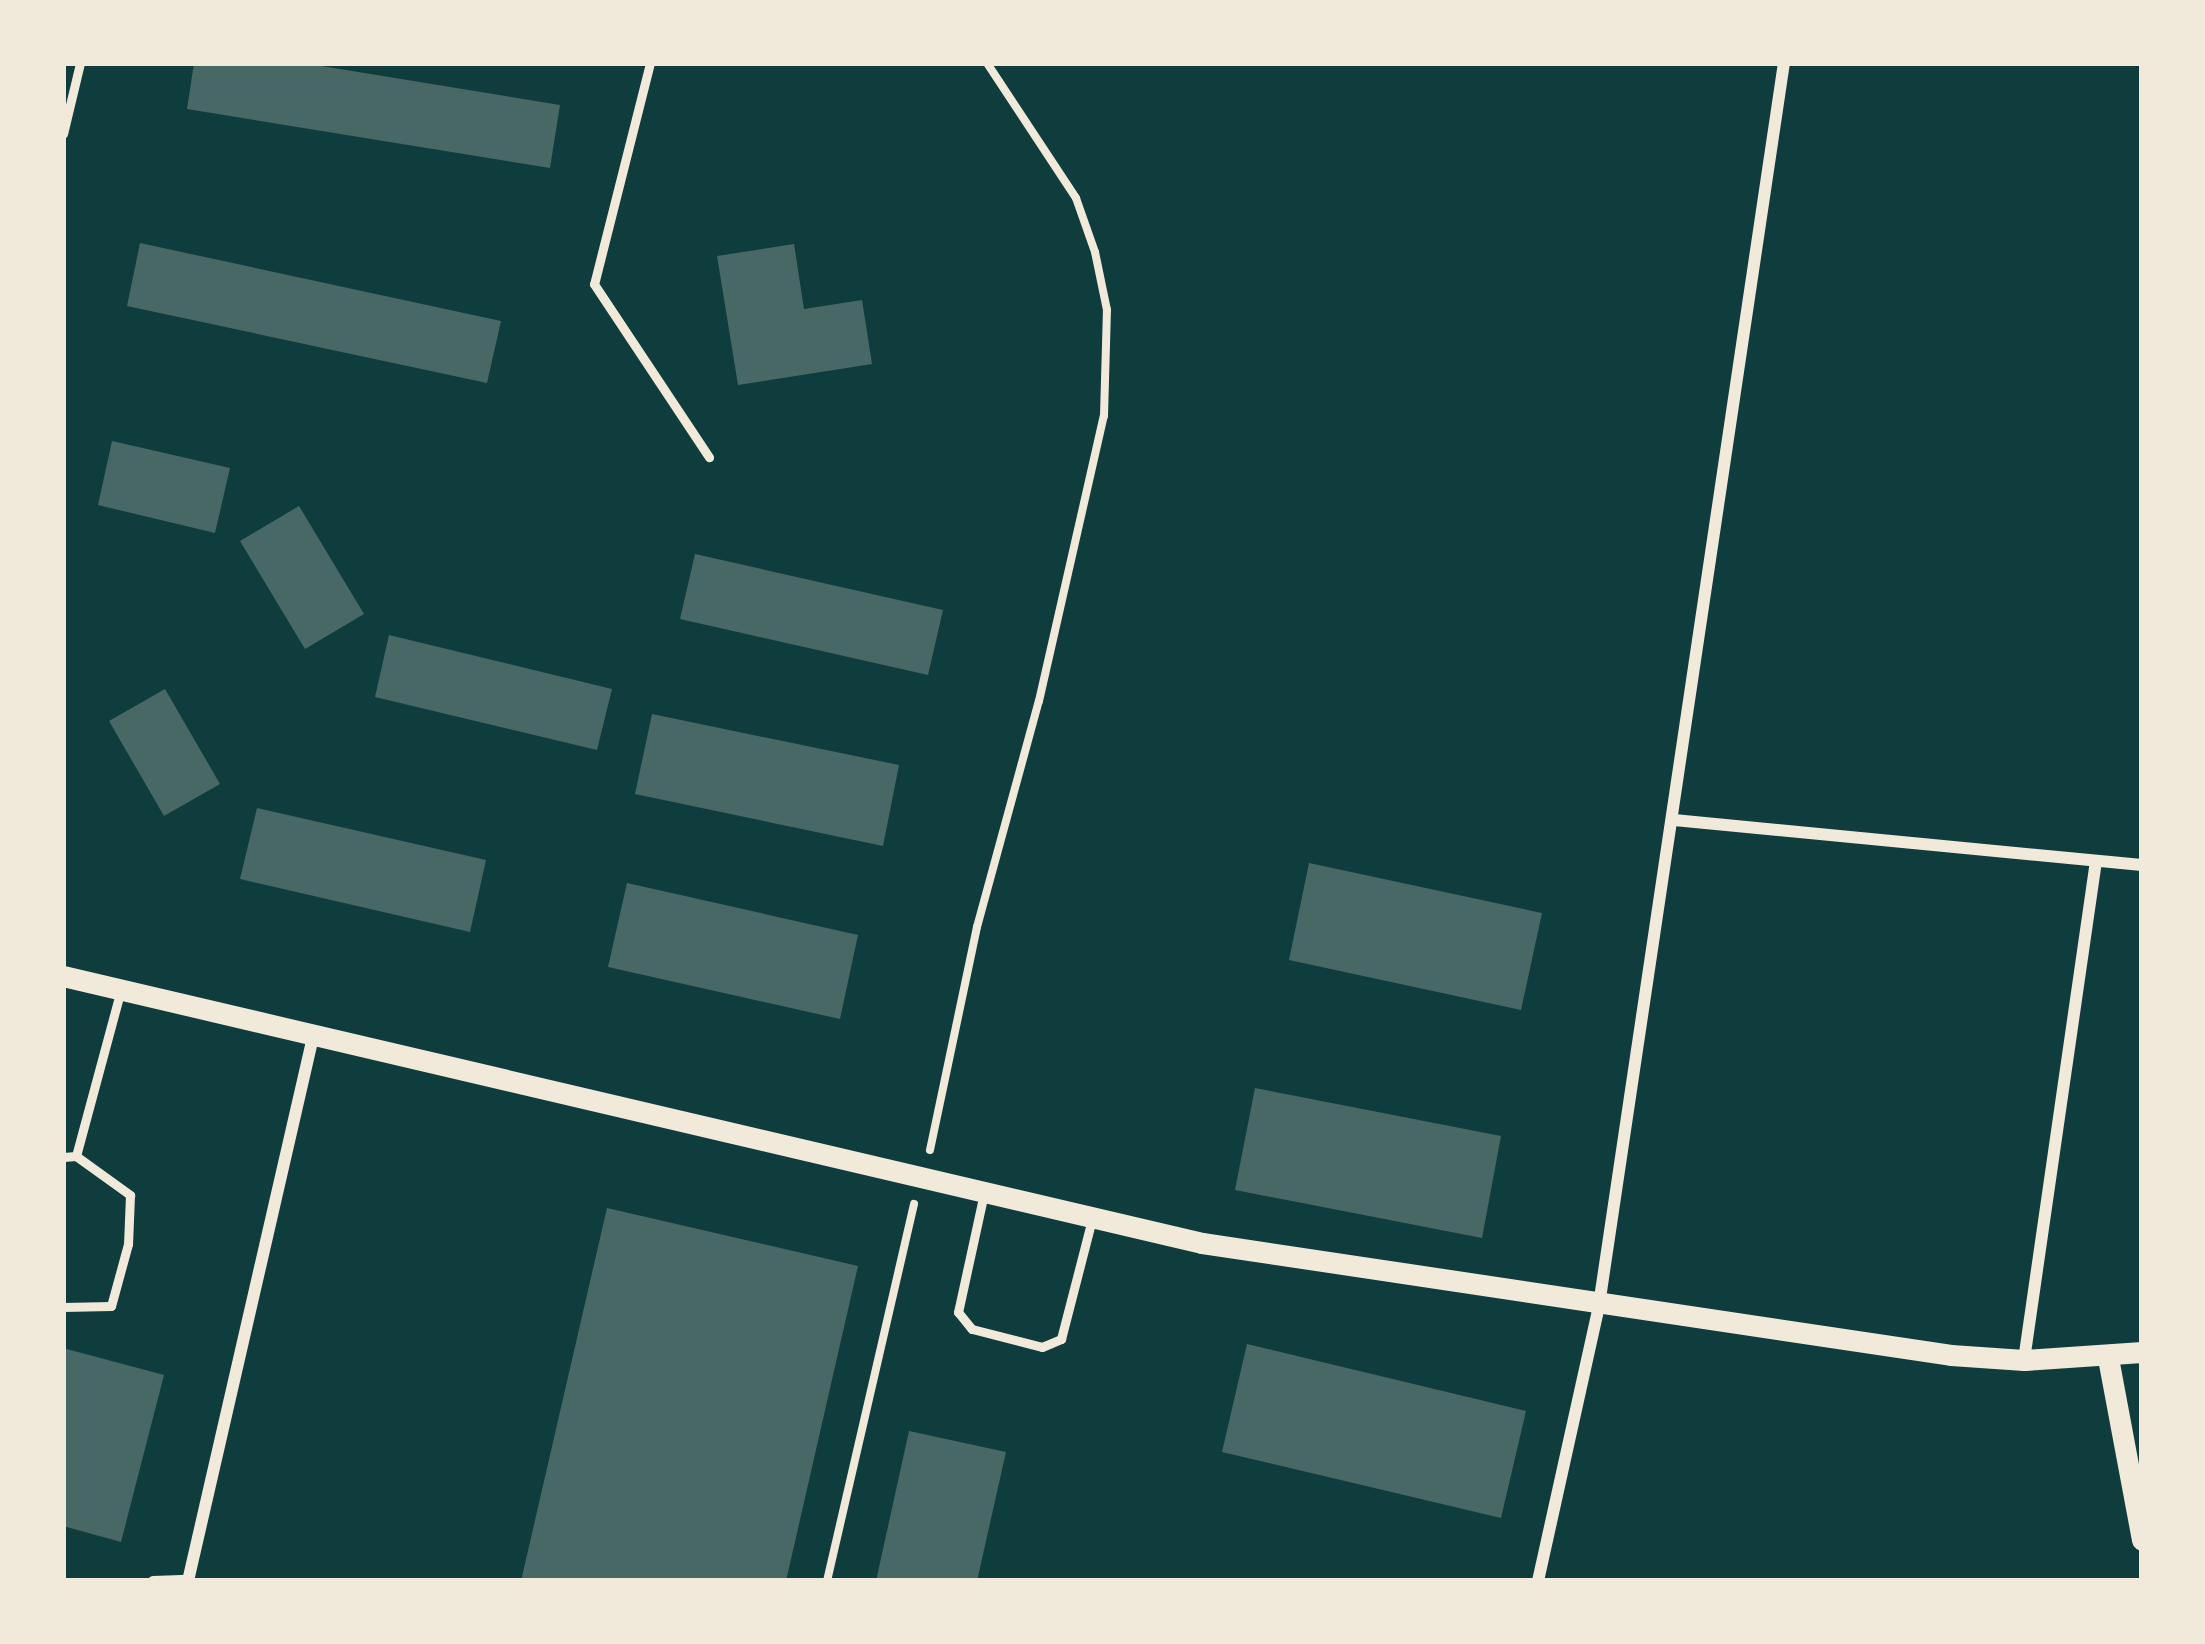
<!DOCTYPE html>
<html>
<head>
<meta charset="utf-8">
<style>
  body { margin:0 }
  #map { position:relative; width:2205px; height:1644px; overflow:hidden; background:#0f3d3e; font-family:"Fira Sans Condensed",sans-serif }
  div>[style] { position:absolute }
  .building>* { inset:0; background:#486865 }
  .path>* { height:8px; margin:-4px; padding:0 4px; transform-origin:4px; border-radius:4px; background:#f1e9da }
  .service>* { height:9px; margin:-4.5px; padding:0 4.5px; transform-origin:4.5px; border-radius:4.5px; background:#f1e9da }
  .pedestrian>* { height:10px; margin:-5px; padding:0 5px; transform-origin:5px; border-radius:5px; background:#f1e9da }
  .minor>* { height:12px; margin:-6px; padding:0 6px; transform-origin:6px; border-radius:6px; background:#f1e9da }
  .tertiary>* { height:21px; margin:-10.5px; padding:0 10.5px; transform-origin:10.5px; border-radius:10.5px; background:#f1e9da }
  span { translate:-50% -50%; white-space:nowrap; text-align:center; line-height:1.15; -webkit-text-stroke:9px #f1e9da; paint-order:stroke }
  .frame { position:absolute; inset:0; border:66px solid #f1e9da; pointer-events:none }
</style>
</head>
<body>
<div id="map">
  <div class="building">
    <i style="clip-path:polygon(194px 63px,303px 63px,560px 105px,550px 168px,187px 109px)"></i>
    <i style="clip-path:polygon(140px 243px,501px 321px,487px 383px,127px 306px)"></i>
    <i style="clip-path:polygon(794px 244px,804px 309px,862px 300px,872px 364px,738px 385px,717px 256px)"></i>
    <i style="clip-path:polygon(112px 441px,230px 468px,215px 533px,98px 505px)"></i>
    <i style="clip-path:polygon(299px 506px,364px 614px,305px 649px,240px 541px)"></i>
    <i style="clip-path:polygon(695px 554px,943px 610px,928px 675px,680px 619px)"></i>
    <i style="clip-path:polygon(389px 635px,612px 689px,597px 750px,375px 697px)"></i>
    <i style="clip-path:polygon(165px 689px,220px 784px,164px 816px,109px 721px)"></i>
    <i style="clip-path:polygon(652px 714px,899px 765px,883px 846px,635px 794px)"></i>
    <i style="clip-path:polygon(257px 808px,486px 860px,470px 932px,240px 879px)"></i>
    <i style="clip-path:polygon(1309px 863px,1542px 913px,1521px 1010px,1289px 960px)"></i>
    <i style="clip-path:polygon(627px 883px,858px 935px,840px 1019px,608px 967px)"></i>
    <i style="clip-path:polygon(1255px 1088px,1501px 1136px,1482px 1238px,1235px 1190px)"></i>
    <i style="clip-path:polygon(607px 1208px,858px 1266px,786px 1581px,521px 1581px)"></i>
    <i style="clip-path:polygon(1247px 1344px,1526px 1411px,1501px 1518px,1222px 1452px)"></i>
    <i style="clip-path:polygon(63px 1348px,164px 1375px,121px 1542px,63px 1526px)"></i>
    <i style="clip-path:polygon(909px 1431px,1006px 1452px,977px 1581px,876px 1581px)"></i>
  </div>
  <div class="path">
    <i style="left:930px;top:1150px;width:228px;rotate:-78.1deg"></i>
    <i style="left:977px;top:927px;width:234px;rotate:-74.7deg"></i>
    <i style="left:1039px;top:701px;width:292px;rotate:-77.2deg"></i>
    <i style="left:1104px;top:416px;width:106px;rotate:-88.4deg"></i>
    <i style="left:1107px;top:310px;width:59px;rotate:-101.7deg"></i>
    <i style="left:1095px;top:252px;width:57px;rotate:-109.4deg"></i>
    <i style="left:1076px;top:198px;width:162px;rotate:-123.4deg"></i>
    <i style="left:827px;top:1581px;width:387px;rotate:-77deg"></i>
  </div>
  <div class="service">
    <i style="left:650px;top:63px;width:228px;rotate:104.2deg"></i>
    <i style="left:594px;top:284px;width:208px;rotate:56.4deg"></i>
    <i style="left:63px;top:134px;width:73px;rotate:-76.5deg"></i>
    <i style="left:76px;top:1156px;width:173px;rotate:-74.9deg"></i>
    <i style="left:63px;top:1157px;width:13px;rotate:-4deg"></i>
    <i style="left:76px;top:1156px;width:67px;rotate:35.8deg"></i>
    <i style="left:130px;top:1195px;width:49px;rotate:92.3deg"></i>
    <i style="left:128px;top:1244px;width:64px;rotate:105.3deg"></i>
    <i style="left:111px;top:1306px;width:48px;rotate:178.8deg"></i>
    <i style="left:984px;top:1193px;width:122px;rotate:102.3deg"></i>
    <i style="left:958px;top:1312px;width:22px;rotate:51deg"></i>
    <i style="left:972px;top:1329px;width:72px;rotate:14.4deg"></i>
    <i style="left:1042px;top:1347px;width:21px;rotate:-23deg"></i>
    <i style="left:1061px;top:1339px;width:124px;rotate:-75.5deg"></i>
  </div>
  <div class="pedestrian">
    <i style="left:153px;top:1581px;width:35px;rotate:-2deg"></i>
  </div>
  <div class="minor">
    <i style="left:1674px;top:820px;width:470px;rotate:5.5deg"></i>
    <i style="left:2024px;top:1360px;width:504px;rotate:-81.79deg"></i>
    <i style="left:188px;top:1581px;width:558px;rotate:-77.06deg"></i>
    <i style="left:1538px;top:1581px;width:283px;rotate:-77.5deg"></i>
    <i style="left:1599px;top:1305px;width:1256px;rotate:-81.53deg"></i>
  </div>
  <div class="tertiary">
    <i style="left:63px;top:976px;width:1170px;rotate:13.19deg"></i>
    <i style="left:1202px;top:1243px;width:757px;rotate:8.5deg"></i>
    <i style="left:1951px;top:1355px;width:73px;rotate:3.9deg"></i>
    <i style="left:2024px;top:1360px;width:118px;rotate:-3.9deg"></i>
    <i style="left:2108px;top:1358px;width:185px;rotate:79.4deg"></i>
  </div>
  <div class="frame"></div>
</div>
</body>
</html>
